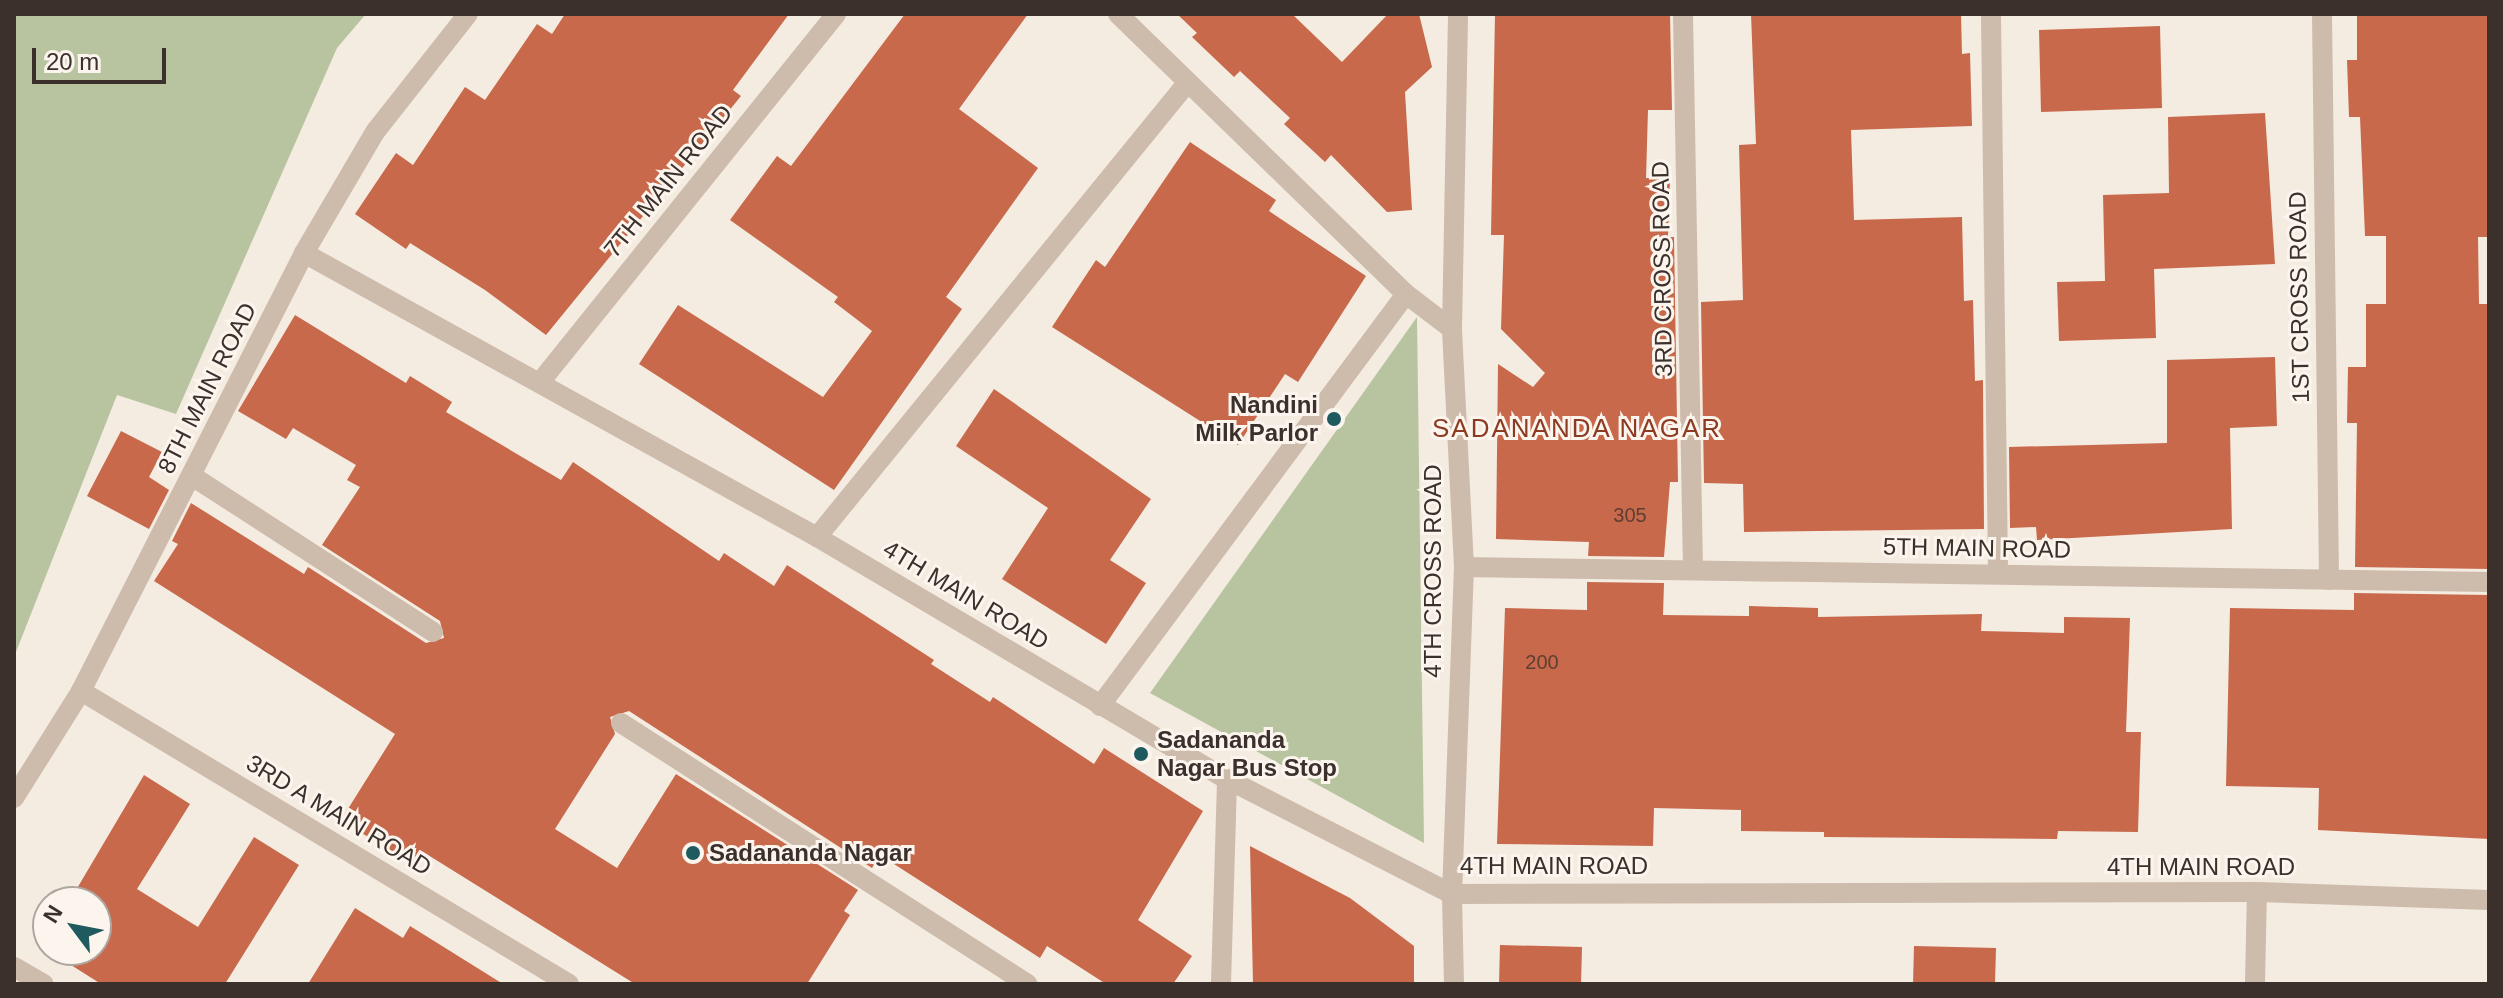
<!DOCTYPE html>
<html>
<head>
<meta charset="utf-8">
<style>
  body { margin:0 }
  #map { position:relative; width:2503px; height:998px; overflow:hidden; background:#f4ebe1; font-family:Helvetica,sans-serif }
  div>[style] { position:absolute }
  .green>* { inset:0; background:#b8c4a0 }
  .building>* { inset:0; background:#c8694b }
  .minor>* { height:20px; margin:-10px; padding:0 10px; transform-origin:10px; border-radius:10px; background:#cdbbac }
  .tertiary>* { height:20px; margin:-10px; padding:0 10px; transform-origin:10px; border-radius:10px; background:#cdbbac }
  .dots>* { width:22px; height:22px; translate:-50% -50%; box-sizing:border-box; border:4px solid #fbf5ee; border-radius:50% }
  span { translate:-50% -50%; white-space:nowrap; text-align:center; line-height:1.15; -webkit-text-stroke:6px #fbf5ee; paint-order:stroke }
  .number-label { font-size:20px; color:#5e3e33 }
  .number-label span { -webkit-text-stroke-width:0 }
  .street-label { font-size:24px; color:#3b302b }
  .poi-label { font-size:24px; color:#3b302b; font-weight:700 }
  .right { translate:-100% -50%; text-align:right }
  .left { translate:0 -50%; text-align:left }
  .neighbourhood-label { font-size:26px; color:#8c3b22; letter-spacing:2px }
  .frame { position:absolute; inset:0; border:16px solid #3b302b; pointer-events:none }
  .north { position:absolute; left:32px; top:886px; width:80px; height:80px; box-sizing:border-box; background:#fbf5ee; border:2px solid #aea6a0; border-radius:50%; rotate:302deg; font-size:22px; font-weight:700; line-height:32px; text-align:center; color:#3b302b }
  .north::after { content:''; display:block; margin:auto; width:28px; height:36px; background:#1f5a5e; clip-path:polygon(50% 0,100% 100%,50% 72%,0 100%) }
  .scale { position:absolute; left:32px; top:48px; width:134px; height:36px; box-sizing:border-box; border:4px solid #3b302b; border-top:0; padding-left:10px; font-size:24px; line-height:28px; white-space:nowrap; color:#3b302b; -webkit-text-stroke:6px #fbf5ee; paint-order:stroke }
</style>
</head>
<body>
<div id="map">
  <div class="green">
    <i style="clip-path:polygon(14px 14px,366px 14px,337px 48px,176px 414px,117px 395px,14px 657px)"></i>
    <i style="clip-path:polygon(1417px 317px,1424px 843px,1150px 693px)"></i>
  </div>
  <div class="building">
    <i style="clip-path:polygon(565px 14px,789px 14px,733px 90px,741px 96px,546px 335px,485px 290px,410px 243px,406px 249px,355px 214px,396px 153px,413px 165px,465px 87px,485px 100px,537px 24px,552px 34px)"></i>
    <i style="clip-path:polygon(905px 14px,1028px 14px,959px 109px,1038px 168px,946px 297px,962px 309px,834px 490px,639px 364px,678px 305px,823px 397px,872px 331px,834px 302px,838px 297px,730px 220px,777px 156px,791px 166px)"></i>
    <i style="clip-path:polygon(1177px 14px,1292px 14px,1342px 62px,1388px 14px,1419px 14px,1432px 67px,1405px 92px,1412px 210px,1387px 212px,1331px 155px,1325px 162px,1284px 124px,1290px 118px,1240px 71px,1234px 77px,1192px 37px,1197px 33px)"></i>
    <i style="clip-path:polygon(1495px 14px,1670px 14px,1672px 110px,1648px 110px,1646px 178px,1670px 179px,1668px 237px,1674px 237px,1678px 482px,1670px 482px,1664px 557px,1588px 556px,1589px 542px,1496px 539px,1498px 364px,1533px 387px,1545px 373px,1501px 329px,1504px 235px,1491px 235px)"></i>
    <i style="clip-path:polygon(1751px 14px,1961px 14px,1962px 54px,1970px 53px,1972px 126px,1851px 130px,1854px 220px,1962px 217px,1964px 301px,1973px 300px,1975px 381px,1983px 380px,1984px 529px,1744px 532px,1743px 484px,1704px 483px,1701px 302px,1743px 300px,1739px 145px,1756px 144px)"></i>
    <i style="clip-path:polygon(2357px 14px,2489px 14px,2489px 237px,2478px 237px,2479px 304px,2489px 304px,2489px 569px,2355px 567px,2357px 423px,2347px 423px,2348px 367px,2366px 367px,2366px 304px,2386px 304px,2386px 236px,2365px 236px,2360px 117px,2349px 117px,2347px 60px,2357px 60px)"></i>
    <i style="clip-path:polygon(2160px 26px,2162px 108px,2041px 112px,2039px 30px)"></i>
    <i style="clip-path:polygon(2265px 113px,2275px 264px,2154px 269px,2156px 338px,2059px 341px,2057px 282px,2105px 281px,2103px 195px,2169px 193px,2168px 117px)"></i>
    <i style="clip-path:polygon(1190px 142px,1276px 200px,1269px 211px,1366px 276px,1298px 382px,1285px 374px,1238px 445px,1052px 327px,1096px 260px,1105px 267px)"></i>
    <i style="clip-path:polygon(295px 315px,406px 383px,410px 376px,452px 402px,446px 412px,561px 480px,573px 462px,719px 561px,724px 553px,774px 586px,787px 565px,934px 660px,931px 664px,990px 702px,993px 697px,1094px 764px,1104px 748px,1203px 811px,1138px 920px,1192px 956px,1173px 984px,1106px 984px,1047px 946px,1040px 958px,880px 855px,872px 868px,629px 711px,610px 717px,615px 734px,555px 829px,617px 868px,676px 774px,858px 890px,844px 911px,850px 915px,807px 984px,635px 984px,420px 850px,411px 864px,341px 820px,395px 734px,154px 581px,178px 544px,172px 541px,191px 503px,304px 574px,308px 567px,426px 643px,444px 638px,440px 621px,322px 545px,360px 487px,347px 480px,356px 465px,293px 428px,286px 439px,238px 411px)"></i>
    <i style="clip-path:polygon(2275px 357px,2277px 426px,2230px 428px,2232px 529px,2037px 540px,2036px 527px,2010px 528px,2009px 447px,2167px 443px,2167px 360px)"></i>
    <i style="clip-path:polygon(994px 389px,1151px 499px,1110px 560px,1146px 583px,1106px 644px,1002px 579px,1048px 508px,956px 446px)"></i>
    <i style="clip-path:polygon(121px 431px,162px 452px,149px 477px,169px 490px,149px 529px,87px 496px)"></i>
    <i style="clip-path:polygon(1587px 582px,1664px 583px,1663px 615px,1749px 616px,1749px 606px,1818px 608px,1818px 617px,1982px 614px,1981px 631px,2064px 633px,2064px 617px,2130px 618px,2126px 732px,2141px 732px,2138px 832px,2058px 831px,2057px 839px,1824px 837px,1824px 832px,1741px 831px,1741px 810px,1654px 808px,1653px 846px,1497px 844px,1505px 608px,1587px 610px)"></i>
    <i style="clip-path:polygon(2354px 593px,2489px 595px,2489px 839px,2318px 830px,2319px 788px,2226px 786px,2230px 608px,2354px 610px)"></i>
    <i style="clip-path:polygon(144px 775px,190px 804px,137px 889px,198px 927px,254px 837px,299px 865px,225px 984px,101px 984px,41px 946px,48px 935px,48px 950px,96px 950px,96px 902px,69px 902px)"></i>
    <i style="clip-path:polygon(1250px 846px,1350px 898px,1414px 946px,1414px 984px,1253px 984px)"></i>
    <i style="clip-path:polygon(355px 908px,403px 938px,410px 926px,503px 984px,308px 984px)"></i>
    <i style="clip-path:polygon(1500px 945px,1582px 947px,1581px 984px,1499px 984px)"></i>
    <i style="clip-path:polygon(1914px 946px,1996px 948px,1995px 984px,1913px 984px)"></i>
  </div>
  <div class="minor">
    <i style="left:1118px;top:14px;width:402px;rotate:44.2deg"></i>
    <i style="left:1683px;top:14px;width:556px;rotate:88.97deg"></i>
    <i style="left:1991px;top:14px;width:560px;rotate:89.28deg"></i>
    <i style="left:2322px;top:14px;width:566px;rotate:89.29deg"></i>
    <i style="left:541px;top:381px;width:471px;rotate:-51.2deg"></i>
    <i style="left:192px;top:476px;width:287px;rotate:32.9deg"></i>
    <i style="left:817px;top:537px;width:587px;rotate:-50.81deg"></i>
    <i style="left:1464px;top:567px;width:1025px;rotate:0.84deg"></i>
    <i style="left:81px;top:691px;width:569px;rotate:30.98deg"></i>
    <i style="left:1100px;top:706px;width:513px;rotate:-53.4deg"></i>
    <i style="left:1406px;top:294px;width:58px;rotate:37.3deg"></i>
    <i style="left:621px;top:723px;width:483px;rotate:32.7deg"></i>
    <i style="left:14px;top:798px;width:126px;rotate:-57.9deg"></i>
    <i style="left:81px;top:691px;width:492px;rotate:-63deg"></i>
    <i style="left:304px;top:253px;width:586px;rotate:28.97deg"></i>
    <i style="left:817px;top:537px;width:476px;rotate:30.6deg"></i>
    <i style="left:1227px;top:779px;width:253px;rotate:27.1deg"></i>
    <i style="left:1452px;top:894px;width:805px;rotate:-0.14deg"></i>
    <i style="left:2257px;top:892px;width:232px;rotate:2deg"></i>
    <i style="left:14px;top:967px;width:34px;rotate:30deg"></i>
    <i style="left:1221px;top:984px;width:205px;rotate:-88.3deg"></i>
    <i style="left:1454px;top:984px;width:90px;rotate:-91.3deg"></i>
    <i style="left:1452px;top:894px;width:327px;rotate:-87.9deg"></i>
    <i style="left:1464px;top:567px;width:238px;rotate:-92.9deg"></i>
    <i style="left:1452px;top:329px;width:315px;rotate:-88.9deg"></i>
    <i style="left:2255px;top:984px;width:92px;rotate:-88.8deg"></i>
  </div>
  <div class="tertiary">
    <i style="left:304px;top:253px;width:140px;rotate:-59.6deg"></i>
    <i style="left:375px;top:132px;width:150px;rotate:-51.8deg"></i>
  </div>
  <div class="dots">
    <i style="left:1334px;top:419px;background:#1f5a5e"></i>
    <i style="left:1141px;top:754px;background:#1f5a5e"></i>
    <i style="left:693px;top:853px;background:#1f5a5e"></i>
  </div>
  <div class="number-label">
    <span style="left:1630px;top:515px">305</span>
    <span style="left:1542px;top:662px">200</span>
  </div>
  <div class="street-label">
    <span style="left:668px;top:181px;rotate:-51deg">7TH MAIN ROAD</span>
    <span style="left:1662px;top:269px;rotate:-91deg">3RD CROSS ROAD</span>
    <span style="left:2299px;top:297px;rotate:-91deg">1ST CROSS ROAD</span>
    <span style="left:207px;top:388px;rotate:-63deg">8TH MAIN ROAD</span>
    <span style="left:1977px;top:548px;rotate:1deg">5TH MAIN ROAD</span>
    <span style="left:1433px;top:571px;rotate:-90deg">4TH CROSS ROAD</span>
    <span style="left:966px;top:595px;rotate:31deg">4TH MAIN ROAD</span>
    <span style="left:339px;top:815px;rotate:31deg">3RD A MAIN ROAD</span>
    <span style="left:1554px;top:866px">4TH MAIN ROAD</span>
    <span style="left:2201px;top:867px">4TH MAIN ROAD</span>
  </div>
  <div class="poi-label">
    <span class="right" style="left:1318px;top:419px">Nandini<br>Milk Parlor</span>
    <span class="left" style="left:1157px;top:754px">Sadananda<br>Nagar Bus Stop</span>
    <span class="left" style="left:709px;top:853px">Sadananda Nagar</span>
  </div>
  <div class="neighbourhood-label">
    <span style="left:1577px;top:429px">SADANANDA NAGAR</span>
  </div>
  <div class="frame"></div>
  <div class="north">N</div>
  <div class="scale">20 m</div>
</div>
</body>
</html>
